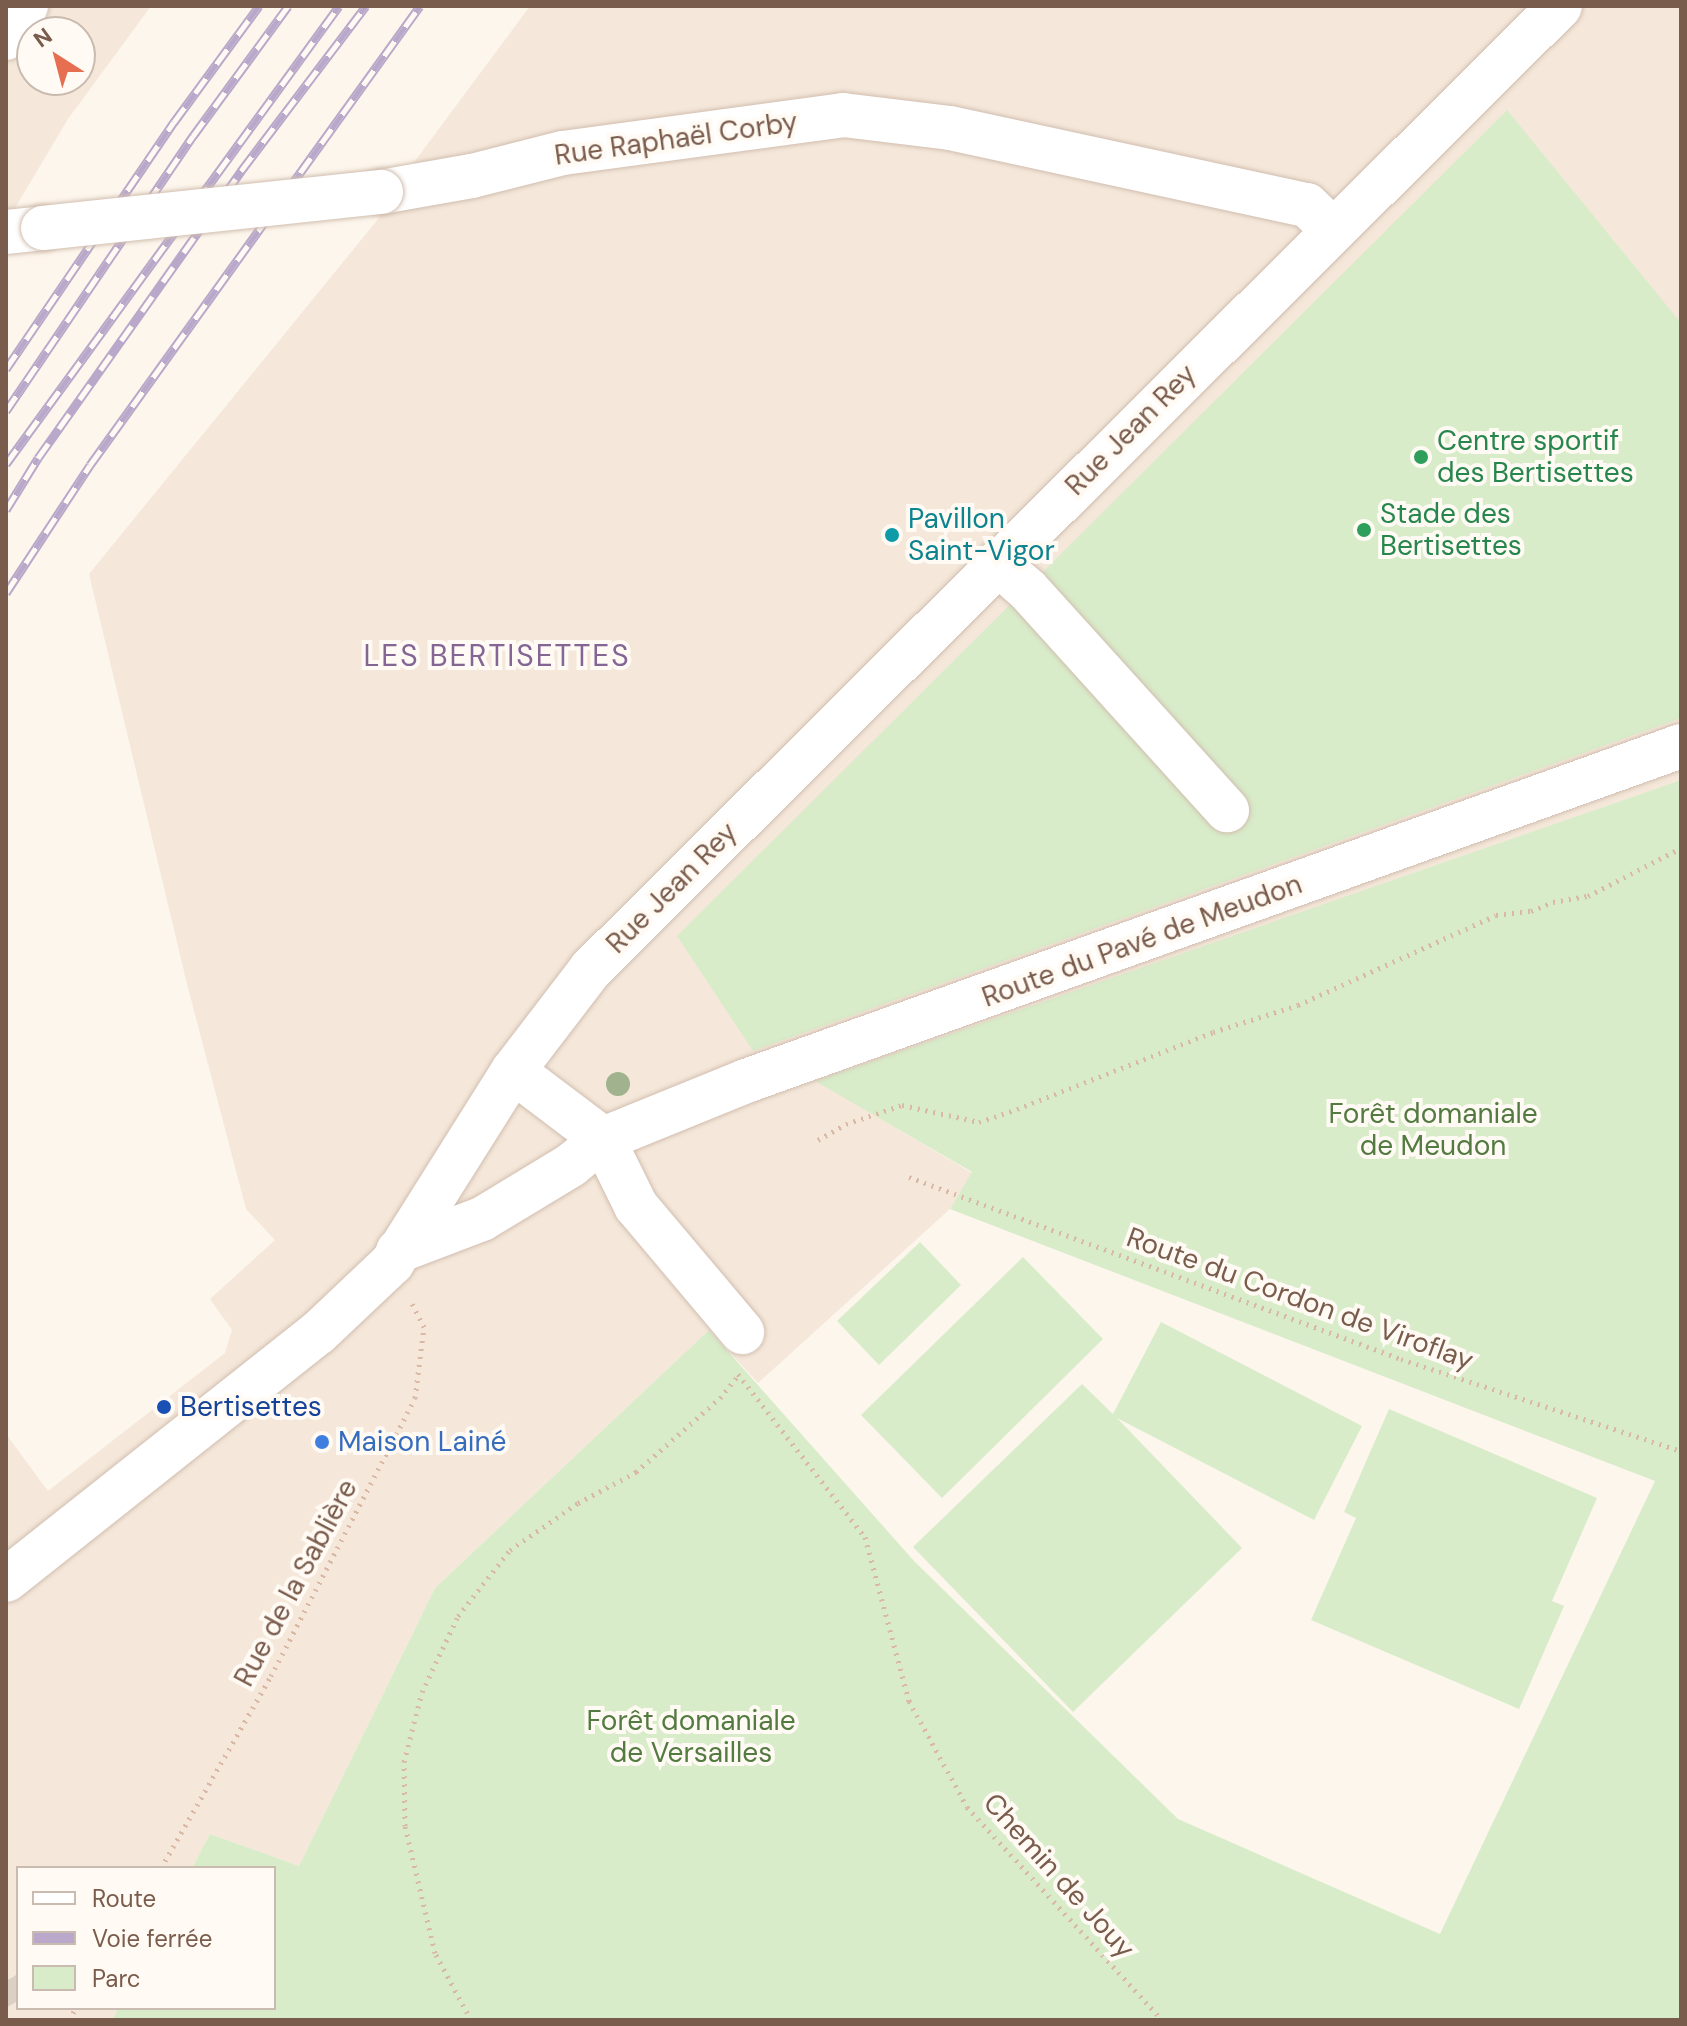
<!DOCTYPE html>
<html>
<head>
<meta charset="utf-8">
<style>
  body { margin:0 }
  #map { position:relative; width:1687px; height:2026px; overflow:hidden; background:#fdf6ec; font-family:"DM Sans",sans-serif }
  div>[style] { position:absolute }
  .residential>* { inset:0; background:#f5e8da }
  .green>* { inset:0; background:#d8ecc9 }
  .highway-tunnel>* { height:44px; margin-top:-22px; transform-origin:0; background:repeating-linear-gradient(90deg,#dcd0c4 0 44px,transparent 0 66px) }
  .path>* { height:5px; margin-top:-2.5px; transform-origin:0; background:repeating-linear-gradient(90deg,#d9b8a5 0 2px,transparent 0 8px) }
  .roads { filter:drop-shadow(0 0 2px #d1beb0) drop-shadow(0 0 2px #d1beb0) }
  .minor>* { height:44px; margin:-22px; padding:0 22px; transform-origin:22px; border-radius:22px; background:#fff }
  .rail>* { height:9px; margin-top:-4.5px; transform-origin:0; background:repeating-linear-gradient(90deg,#fffaf3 0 18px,#b9a8c9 0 36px); box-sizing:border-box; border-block:2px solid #b9a8c9 }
  .bridges { filter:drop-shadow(0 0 2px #d1beb0) drop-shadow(0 0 2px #d1beb0) }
  .minor-bridge>* { height:44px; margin:-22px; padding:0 22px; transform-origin:22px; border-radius:22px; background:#fff }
  .trees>* { width:24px; height:24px; margin:-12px; border-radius:50%; background:#a0b28e }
  .dots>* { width:22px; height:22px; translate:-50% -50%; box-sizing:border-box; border:4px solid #fffaf3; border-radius:50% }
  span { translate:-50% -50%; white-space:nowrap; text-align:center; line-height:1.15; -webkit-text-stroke:8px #fffaf3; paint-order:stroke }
  .street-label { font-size:28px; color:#7a5c4d }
  .leisure-label { font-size:28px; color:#27864d }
  .left { translate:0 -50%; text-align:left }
  .culture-label { font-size:28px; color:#0d838f }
  .park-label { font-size:28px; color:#537a41 }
  .transit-label { font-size:28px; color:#164399 }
  .shop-label { font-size:28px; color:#366cbe }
  .neighbourhood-label { font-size:30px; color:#846695; letter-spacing:2px }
  .frame { position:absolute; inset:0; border:8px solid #7a5c4d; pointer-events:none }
  .legend { position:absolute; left:16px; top:1866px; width:260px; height:144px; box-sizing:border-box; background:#fffaf3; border:2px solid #cabbb1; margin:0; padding:10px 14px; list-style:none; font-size:24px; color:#7a5c4d }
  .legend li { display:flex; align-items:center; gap:16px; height:40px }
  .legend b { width:40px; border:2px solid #cabbb1 }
  .north { position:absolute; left:16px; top:16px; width:80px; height:80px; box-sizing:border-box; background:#fffaf3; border:2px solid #cabbb1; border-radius:50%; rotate:324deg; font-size:22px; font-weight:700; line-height:32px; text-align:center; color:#7a5c4d }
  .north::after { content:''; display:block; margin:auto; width:28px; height:36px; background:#e76f51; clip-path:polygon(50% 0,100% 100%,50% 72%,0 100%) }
</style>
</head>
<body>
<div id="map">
  <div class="residential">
    <i style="clip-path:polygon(evenodd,6px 6px,151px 6px,68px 119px,6px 223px,6px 6px,32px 32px,80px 32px,80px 80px,32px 80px,32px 32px)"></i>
    <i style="clip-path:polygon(530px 6px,1681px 6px,1681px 780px,817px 1081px,972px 1173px,950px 1209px,758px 1383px,709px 1330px,435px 1588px,299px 1866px,210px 1834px,192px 1868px,18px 1868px,18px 2008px,118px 2008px,112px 2020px,6px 2020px,6px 1434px,48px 1491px,225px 1353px,232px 1330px,210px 1299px,275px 1240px,246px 1209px,187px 984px,89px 574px,383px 213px,412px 165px)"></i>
  </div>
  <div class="green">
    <i style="clip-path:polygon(1507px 110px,1681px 323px,1681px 718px,753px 1051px,677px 936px)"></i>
    <i style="clip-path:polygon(1681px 780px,1681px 2020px,112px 2020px,118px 2008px,274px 2008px,274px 1868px,192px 1868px,210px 1834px,299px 1866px,435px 1588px,709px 1330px,914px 1561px,1178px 1819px,1440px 1934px,1655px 1481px,950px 1209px,972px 1172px,815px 1081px)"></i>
    <i style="clip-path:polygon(920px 1242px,961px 1285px,879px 1365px,837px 1321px)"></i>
    <i style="clip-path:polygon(1023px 1257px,1103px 1339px,942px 1498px,861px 1415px)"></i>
    <i style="clip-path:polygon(1161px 1322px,1362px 1426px,1314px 1520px,1117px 1418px,1242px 1548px,1073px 1712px,913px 1547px,1082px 1384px,1113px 1414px)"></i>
    <i style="clip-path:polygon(1389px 1409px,1597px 1498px,1552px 1601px,1564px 1606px,1519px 1709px,1311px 1620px,1356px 1518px,1344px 1512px)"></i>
  </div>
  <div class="highway-tunnel">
    <i style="left:6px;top:1981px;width:23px;rotate:59deg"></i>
  </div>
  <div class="path">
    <i style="left:818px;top:1140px;width:32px;rotate:-30deg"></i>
    <i style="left:846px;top:1124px;width:59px;rotate:-18.7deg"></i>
    <i style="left:902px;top:1105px;width:79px;rotate:12.4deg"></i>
    <i style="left:979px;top:1122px;width:40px;rotate:-18.9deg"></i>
    <i style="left:1017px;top:1109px;width:211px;rotate:-21.4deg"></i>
    <i style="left:1213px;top:1032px;width:89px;rotate:-17.6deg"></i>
    <i style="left:1298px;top:1005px;width:217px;rotate:-24.4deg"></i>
    <i style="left:1496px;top:915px;width:35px;rotate:-7deg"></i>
    <i style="left:1531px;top:911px;width:24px;rotate:-22deg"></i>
    <i style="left:1553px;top:902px;width:36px;rotate:-10deg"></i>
    <i style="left:1588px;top:896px;width:105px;rotate:-27.3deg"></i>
    <i style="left:909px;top:1177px;width:525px;rotate:20.3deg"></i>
    <i style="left:1401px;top:1359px;width:295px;rotate:18.2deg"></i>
    <i style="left:738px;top:1374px;width:207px;rotate:52.1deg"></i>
    <i style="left:865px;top:1537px;width:170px;rotate:75deg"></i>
    <i style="left:909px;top:1701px;width:121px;rotate:61.3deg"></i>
    <i style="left:967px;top:1807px;width:289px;rotate:47.5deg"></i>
    <i style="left:161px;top:1868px;width:221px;rotate:-60.2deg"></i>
    <i style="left:271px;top:1676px;width:313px;rotate:-62.6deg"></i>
    <i style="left:415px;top:1398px;width:72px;rotate:-82.8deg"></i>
    <i style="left:424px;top:1327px;width:29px;rotate:-117deg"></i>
    <i style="left:69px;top:2020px;width:14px;rotate:-60deg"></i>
    <i style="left:471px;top:2020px;width:76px;rotate:-118.2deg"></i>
    <i style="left:435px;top:1953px;width:130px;rotate:-103.3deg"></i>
    <i style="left:405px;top:1826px;width:64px;rotate:-90.9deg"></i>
    <i style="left:404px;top:1762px;width:72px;rotate:-75.6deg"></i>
    <i style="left:422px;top:1692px;width:84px;rotate:-64.7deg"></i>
    <i style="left:458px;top:1616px;width:84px;rotate:-51.8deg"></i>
    <i style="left:510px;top:1550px;width:83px;rotate:-34.7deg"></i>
    <i style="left:578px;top:1503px;width:66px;rotate:-28.1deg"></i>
    <i style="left:636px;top:1472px;width:112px;rotate:-41.4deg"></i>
    <i style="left:720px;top:1398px;width:28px;rotate:-51deg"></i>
  </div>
  <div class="roads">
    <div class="minor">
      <i style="left:6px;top:38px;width:38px;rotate:-58deg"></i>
      <i style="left:381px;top:192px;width:92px;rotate:-10deg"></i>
      <i style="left:472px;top:176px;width:94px;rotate:-14.2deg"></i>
      <i style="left:563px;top:153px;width:283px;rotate:-7.7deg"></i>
      <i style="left:843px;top:115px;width:108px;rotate:6.9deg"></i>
      <i style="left:950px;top:128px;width:365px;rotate:12.2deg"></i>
      <i style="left:1307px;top:205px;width:36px;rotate:44deg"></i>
      <i style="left:6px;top:232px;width:37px;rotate:-6deg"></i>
      <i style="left:997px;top:563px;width:41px;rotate:41.1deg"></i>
      <i style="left:1028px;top:590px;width:297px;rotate:47.9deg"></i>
      <i style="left:513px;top:1071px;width:113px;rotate:37.1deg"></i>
      <i style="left:603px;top:1139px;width:75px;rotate:63.8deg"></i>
      <i style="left:636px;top:1206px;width:165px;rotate:49.9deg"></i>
      <i style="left:398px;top:1251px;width:90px;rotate:-20.9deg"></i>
      <i style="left:482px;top:1219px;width:104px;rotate:-31.2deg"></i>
      <i style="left:571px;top:1165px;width:41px;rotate:-39.1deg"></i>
      <i style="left:603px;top:1139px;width:154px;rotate:-22.1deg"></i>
      <i style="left:746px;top:1081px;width:993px;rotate:-19.71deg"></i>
      <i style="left:6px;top:1580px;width:398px;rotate:-38.4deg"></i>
      <i style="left:318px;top:1333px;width:102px;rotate:-43.4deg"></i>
      <i style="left:392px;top:1263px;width:227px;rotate:-57.8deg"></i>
      <i style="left:513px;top:1071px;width:128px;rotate:-52.6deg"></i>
      <i style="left:591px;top:969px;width:1366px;rotate:-44.82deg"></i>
    </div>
  </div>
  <div class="rail">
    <i style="left:6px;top:369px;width:299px;rotate:-55.8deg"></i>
    <i style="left:174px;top:122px;width:144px;rotate:-53.8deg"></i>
    <i style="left:6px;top:411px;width:333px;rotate:-55.8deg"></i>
    <i style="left:193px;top:136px;width:161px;rotate:-53.8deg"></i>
    <i style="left:6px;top:464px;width:566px;rotate:-53.98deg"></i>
    <i style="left:6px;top:510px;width:61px;rotate:-58.4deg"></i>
    <i style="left:38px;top:458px;width:352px;rotate:-54.7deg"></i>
    <i style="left:241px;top:171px;width:207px;rotate:-52.9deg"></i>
    <i style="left:6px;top:593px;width:153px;rotate:-56.7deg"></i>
    <i style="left:90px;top:465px;width:565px;rotate:-54.29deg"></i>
  </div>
  <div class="bridges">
    <div class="minor-bridge">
      <i style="left:43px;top:228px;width:340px;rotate:-6.1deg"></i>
    </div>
  </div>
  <div class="trees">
    <i style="left:618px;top:1084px"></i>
  </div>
  <div class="dots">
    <i style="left:1421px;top:457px;background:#2e9e5b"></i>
    <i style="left:1364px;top:530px;background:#2e9e5b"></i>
    <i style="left:892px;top:535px;background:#0f9aa8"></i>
    <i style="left:164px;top:1407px;background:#1a4fb4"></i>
    <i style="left:322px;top:1442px;background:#3f7fe0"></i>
  </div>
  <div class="street-label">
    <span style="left:676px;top:139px;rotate:-8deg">Rue Raphaël Corby</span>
    <span style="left:1131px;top:430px;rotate:-45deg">Rue Jean Rey</span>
    <span style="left:672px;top:888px;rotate:-45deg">Rue Jean Rey</span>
    <span style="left:1142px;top:941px;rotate:-20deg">Route du Pavé de Meudon</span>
    <span style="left:1300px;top:1299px;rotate:20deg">Route du Cordon de Viroflay</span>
    <span style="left:296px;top:1583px;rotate:-62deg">Rue de la Sablière</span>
    <span style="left:1059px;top:1876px;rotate:48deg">Chemin de Jouy</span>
  </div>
  <div class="leisure-label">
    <span class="left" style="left:1437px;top:457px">Centre sportif<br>des Bertisettes</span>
    <span class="left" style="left:1380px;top:530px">Stade des<br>Bertisettes</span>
  </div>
  <div class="culture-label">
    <span class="left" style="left:908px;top:535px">Pavillon<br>Saint-Vigor</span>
  </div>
  <div class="park-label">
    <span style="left:1433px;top:1130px">Forêt domaniale<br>de Meudon</span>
    <span style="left:691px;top:1737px">Forêt domaniale<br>de Versailles</span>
  </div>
  <div class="transit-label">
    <span class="left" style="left:180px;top:1407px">Bertisettes</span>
  </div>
  <div class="shop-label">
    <span class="left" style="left:338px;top:1442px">Maison Lainé</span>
  </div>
  <div class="neighbourhood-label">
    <span style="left:497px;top:656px">LES BERTISETTES</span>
  </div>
  <div class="frame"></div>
  <ul class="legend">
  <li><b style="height:10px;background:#fff"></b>Route</li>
  <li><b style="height:10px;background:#b9a8c9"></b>Voie ferrée</li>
  <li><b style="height:22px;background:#d8ecc9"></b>Parc</li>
  </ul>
  <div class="north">N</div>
</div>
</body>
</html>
